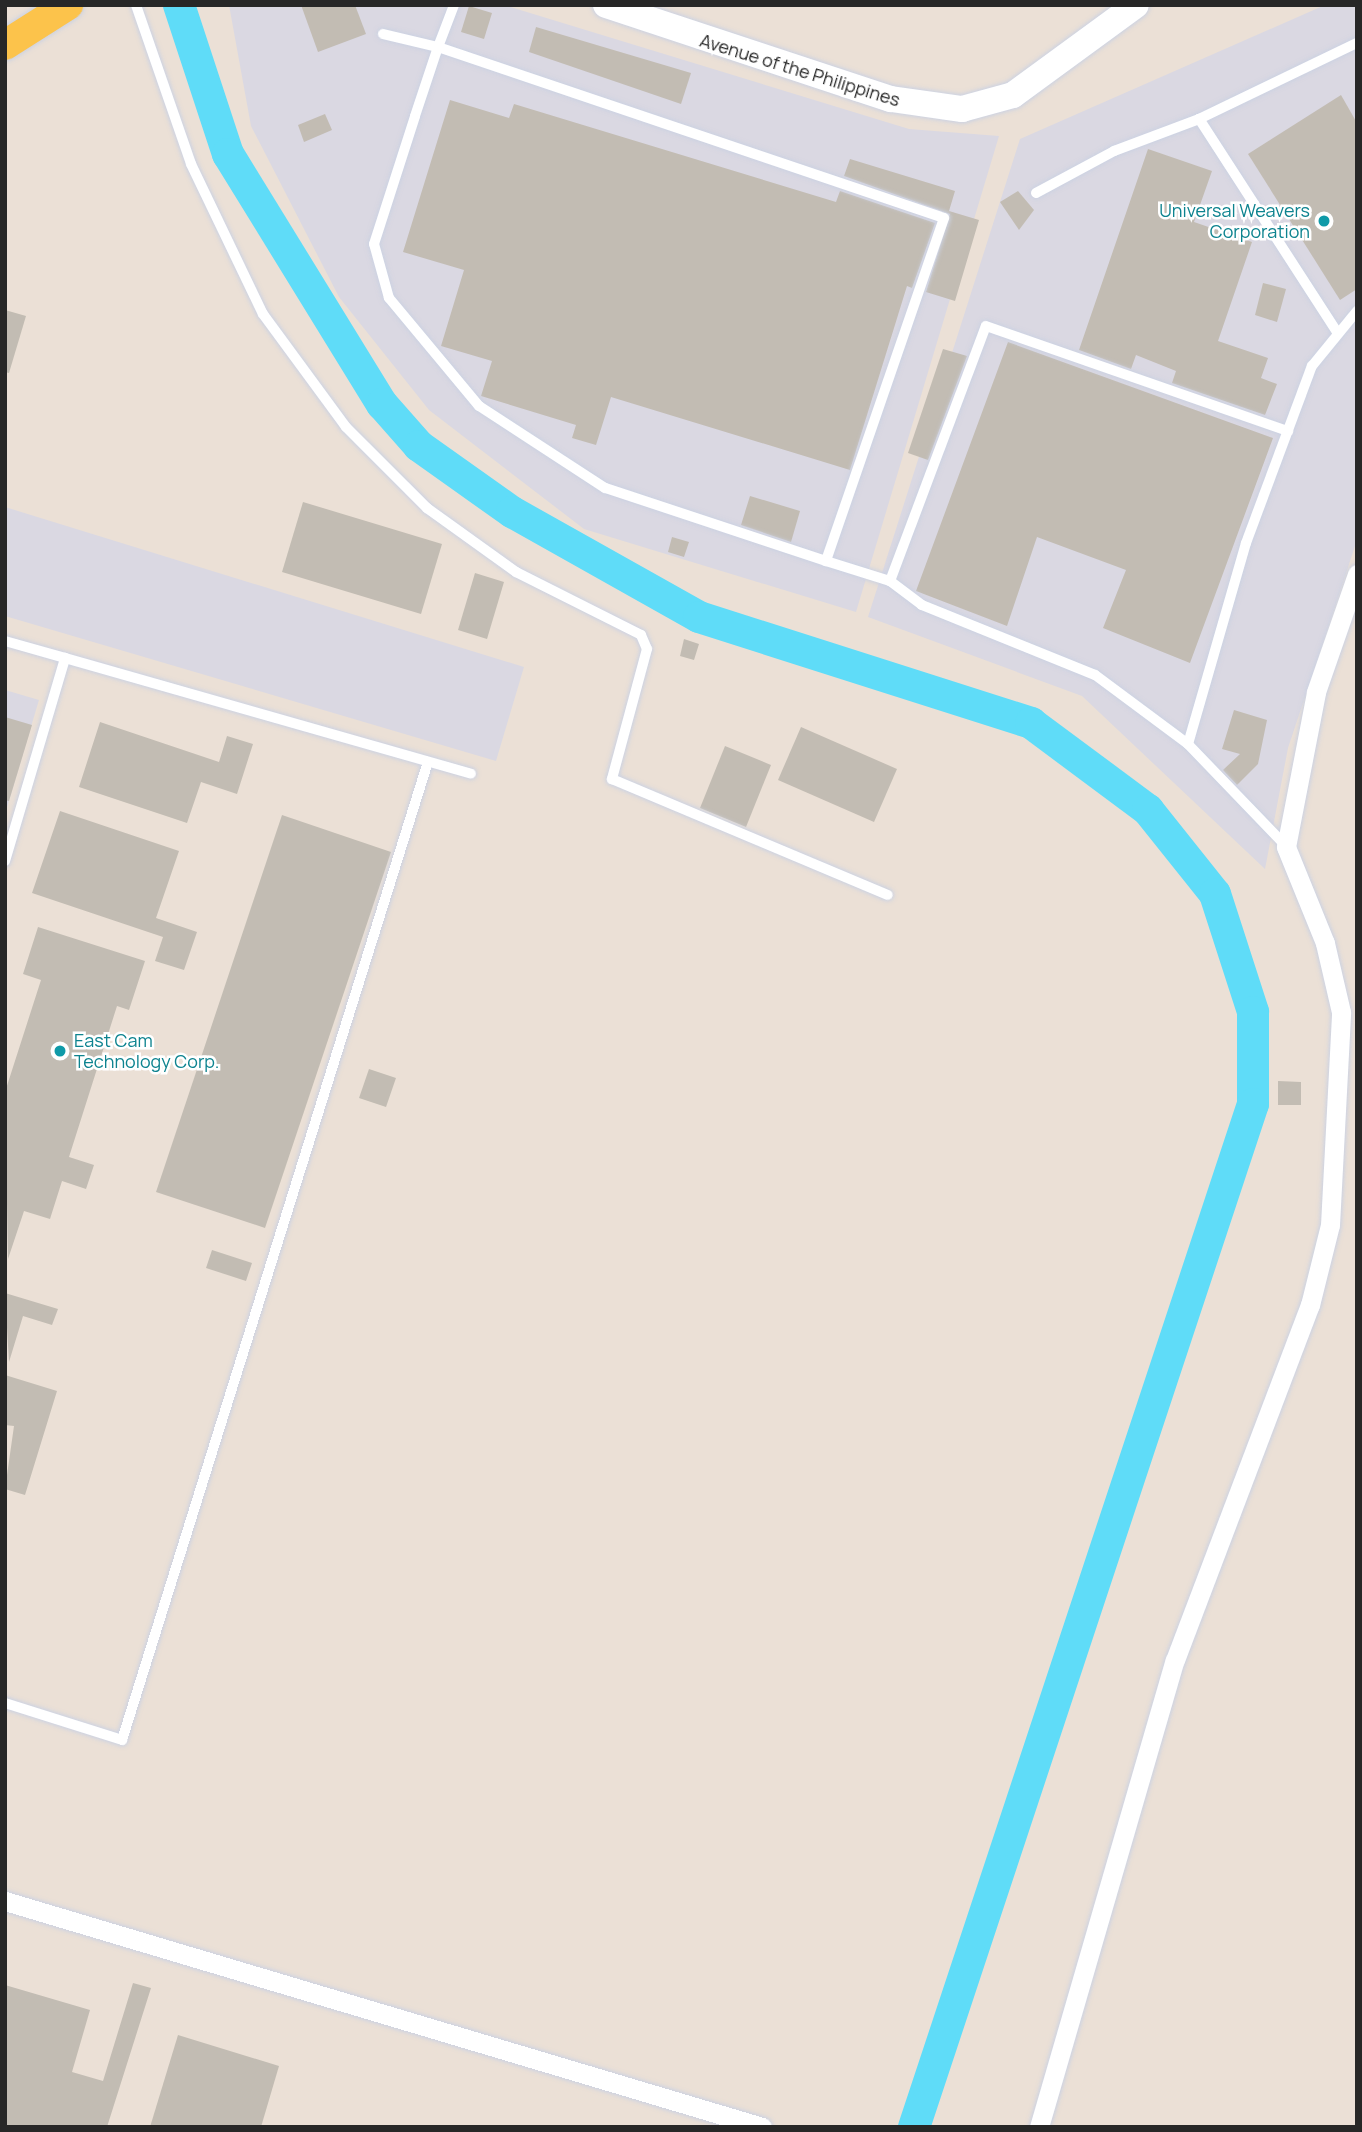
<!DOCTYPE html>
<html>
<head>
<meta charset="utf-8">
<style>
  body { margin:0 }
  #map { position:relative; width:1362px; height:2132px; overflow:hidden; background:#ebe0d6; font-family:Manrope,sans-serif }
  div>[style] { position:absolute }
  .industrial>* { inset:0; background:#dad8e2 }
  .river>* { height:32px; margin:-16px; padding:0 16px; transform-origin:16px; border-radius:16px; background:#5fdcf8 }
  .building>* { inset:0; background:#c2bcb3 }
  .roads { filter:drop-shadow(0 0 2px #ccd2e2) drop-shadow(0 0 2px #ccd2e2) }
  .lane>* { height:10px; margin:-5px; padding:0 5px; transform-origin:5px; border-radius:5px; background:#fff }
  .street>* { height:19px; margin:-9.5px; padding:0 9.5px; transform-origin:9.5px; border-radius:9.5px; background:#fff }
  .secondary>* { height:26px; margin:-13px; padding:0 13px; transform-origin:13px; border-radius:13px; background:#fff }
  .primary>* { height:30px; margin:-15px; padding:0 15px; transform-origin:15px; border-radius:15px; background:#fcc34b }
  .dots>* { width:19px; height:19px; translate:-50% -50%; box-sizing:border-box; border:4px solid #fff; border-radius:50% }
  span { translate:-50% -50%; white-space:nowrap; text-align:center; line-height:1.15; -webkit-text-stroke:5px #fff; paint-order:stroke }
  .street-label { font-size:18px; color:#272727 }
  .culture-label { font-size:18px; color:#0d838f }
  .right { translate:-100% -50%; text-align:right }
  .left { translate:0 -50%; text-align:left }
  .frame { position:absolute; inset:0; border:7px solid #272727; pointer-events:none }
</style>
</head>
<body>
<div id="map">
  <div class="industrial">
    <i style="clip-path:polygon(229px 5px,504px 5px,909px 129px,999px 136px,856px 612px,584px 529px,429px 410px,339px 297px,251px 126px)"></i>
    <i style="clip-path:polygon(1325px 5px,1357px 5px,1357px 540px,1288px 748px,1265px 869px,1082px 696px,868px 617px,1020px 139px)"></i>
    <i style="clip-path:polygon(5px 507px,524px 667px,496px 761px,5px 616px)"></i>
    <i style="clip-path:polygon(5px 690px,39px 700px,5px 814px)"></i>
  </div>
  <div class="river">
    <i style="left:179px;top:5px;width:157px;rotate:71.8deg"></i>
    <i style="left:228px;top:154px;width:294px;rotate:58.4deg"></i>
    <i style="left:382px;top:404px;width:56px;rotate:48.6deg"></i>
    <i style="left:419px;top:446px;width:114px;rotate:35.4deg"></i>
    <i style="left:512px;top:512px;width:214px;rotate:29.3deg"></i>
    <i style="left:699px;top:617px;width:349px;rotate:17.7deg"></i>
    <i style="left:1031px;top:723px;width:146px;rotate:36.6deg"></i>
    <i style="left:1148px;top:810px;width:107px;rotate:51.4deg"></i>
    <i style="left:1215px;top:894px;width:124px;rotate:72.1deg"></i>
    <i style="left:1253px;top:1012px;width:92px;rotate:90deg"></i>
    <i style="left:1253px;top:1104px;width:1078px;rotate:108.33deg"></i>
  </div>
  <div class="building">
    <i style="clip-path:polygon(301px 5px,355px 5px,366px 34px,318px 52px)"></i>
    <i style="clip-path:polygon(469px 6px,492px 13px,484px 39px,461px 32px)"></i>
    <i style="clip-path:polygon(536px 27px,691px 73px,681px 104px,529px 52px)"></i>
    <i style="clip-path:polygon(1341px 95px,1357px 123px,1357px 289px,1340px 300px,1248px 154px)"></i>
    <i style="clip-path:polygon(450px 100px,509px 118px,514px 104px,836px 202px,840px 191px,935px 223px,912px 288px,907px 286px,850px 470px,611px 397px,596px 445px,572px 438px,576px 425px,481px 396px,492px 361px,441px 346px,464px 270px,403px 252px)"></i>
    <i style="clip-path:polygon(325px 114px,332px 130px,304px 142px,298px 125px)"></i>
    <i style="clip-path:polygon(1148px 149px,1212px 171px,1194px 222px,1252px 242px,1218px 341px,1268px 358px,1261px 378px,1277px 384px,1265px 415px,1172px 383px,1176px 371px,1136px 355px,1131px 369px,1079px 350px)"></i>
    <i style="clip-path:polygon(850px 159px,955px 191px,949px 211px,979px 220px,955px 301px,926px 292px,950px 214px,844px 176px)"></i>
    <i style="clip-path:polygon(1018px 191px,1034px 210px,1019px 230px,1000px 202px)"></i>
    <i style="clip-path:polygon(1263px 283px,1286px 289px,1277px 322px,1255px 315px)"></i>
    <i style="clip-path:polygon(5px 310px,26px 316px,9px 373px,5px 372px)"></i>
    <i style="clip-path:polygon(1008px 342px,1273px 438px,1190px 663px,1103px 628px,1126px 570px,1037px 537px,1007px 626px,916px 591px)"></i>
    <i style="clip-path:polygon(943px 349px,967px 356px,928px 460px,908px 453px)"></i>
    <i style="clip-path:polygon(750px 496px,800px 511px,791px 542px,741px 525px)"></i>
    <i style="clip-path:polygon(303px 502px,442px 544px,421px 614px,282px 572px)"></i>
    <i style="clip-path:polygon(672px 537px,689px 542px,684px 557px,668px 552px)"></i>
    <i style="clip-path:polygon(475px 573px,504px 582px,487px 639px,458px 630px)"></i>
    <i style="clip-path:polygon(684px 639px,699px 644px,694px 660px,680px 656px)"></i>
    <i style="clip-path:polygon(1234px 710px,1267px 720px,1258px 764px,1237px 785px,1223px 770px,1240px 754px,1222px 749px)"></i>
    <i style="clip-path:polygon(5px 717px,32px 725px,9px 801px,5px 800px)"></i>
    <i style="clip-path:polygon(100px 722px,219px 762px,227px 736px,253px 744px,237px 794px,201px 782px,187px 823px,79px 787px)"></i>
    <i style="clip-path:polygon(801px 727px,897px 769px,874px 822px,778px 780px)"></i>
    <i style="clip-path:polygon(725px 746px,771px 765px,746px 827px,700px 808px)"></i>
    <i style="clip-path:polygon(60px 811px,179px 851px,156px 918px,197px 932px,184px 970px,155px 961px,163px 937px,32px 893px)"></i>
    <i style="clip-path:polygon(282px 815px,391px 852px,265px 1228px,156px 1192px)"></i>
    <i style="clip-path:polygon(38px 927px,145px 961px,129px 1010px,117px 1006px,69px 1157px,94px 1165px,86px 1189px,62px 1181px,50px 1219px,24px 1211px,8px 1259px,5px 1092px,41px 980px,23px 974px)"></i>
    <i style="clip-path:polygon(369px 1069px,396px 1078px,386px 1107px,359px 1098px)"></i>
    <i style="clip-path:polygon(1278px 1081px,1301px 1082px,1301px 1105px,1278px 1105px)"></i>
    <i style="clip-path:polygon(212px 1250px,252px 1263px,246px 1281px,206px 1268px)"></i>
    <i style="clip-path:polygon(5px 1293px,58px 1309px,52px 1325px,23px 1316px,9px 1362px)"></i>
    <i style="clip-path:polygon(5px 1375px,57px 1391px,25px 1495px,5px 1489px,14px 1426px,5px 1425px)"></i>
    <i style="clip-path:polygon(133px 1983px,151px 1988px,107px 2127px,5px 2127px,5px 1985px,90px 2010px,72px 2072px,103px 2081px)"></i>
    <i style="clip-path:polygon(178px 2035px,279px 2066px,261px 2127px,150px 2127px)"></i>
  </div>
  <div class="roads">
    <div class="lane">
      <i style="left:136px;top:5px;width:168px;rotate:70.9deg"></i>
      <i style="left:191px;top:164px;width:166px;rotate:64.4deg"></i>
      <i style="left:263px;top:314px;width:140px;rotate:53.7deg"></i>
      <i style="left:346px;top:427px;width:115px;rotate:45deg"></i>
      <i style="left:427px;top:508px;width:110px;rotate:35.7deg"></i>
      <i style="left:516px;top:572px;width:140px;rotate:26.7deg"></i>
      <i style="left:641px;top:635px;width:15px;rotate:67deg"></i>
      <i style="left:647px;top:649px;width:135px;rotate:105.1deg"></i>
      <i style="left:612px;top:779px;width:299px;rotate:22.8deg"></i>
      <i style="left:383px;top:34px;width:57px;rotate:13.3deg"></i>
      <i style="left:438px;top:47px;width:534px;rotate:18.67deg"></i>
      <i style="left:944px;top:218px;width:363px;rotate:109deg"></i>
      <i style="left:826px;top:561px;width:233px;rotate:-161.7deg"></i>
      <i style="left:605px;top:488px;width:150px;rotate:-146.9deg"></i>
      <i style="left:479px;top:406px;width:141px;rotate:-129.8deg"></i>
      <i style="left:389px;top:298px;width:56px;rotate:-105.5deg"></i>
      <i style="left:374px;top:244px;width:134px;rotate:-72.2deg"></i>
      <i style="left:415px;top:116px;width:73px;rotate:-71.6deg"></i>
      <i style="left:438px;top:47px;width:45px;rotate:-69.1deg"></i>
      <i style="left:1036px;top:193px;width:89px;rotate:-28.3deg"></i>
      <i style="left:1114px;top:151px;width:91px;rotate:-20.6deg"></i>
      <i style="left:1337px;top:332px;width:254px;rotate:-122.9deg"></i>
      <i style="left:1199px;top:119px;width:175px;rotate:-25.7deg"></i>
      <i style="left:826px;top:561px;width:67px;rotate:17.4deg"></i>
      <i style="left:5px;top:641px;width:62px;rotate:15.8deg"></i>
      <i style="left:1188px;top:744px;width:209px;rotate:-73.9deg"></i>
      <i style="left:1246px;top:543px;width:189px;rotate:-69.6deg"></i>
      <i style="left:1312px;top:366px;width:71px;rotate:-50.7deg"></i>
      <i style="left:1286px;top:846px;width:141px;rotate:-133.9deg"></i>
      <i style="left:1188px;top:744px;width:116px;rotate:-143.4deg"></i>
      <i style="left:1095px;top:675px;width:187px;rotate:-158deg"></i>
      <i style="left:922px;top:605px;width:40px;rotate:-143deg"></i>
      <i style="left:890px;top:581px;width:272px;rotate:-69.4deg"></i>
      <i style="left:986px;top:326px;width:320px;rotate:19.2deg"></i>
      <i style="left:5px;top:861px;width:212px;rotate:-73.5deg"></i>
      <i style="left:65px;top:658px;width:422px;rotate:15.9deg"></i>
      <i style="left:5px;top:1703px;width:123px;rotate:17.5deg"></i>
      <i style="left:122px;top:1740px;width:1025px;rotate:-72.63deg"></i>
    </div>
    <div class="street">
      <i style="left:5px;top:1901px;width:790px;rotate:16.62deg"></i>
      <i style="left:1039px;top:2127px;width:486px;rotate:-73.8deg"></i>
      <i style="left:1175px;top:1660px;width:380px;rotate:-69.2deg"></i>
      <i style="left:1310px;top:1305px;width:82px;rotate:-76deg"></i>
      <i style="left:1330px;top:1225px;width:213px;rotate:-87deg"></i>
      <i style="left:1341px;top:1012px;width:71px;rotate:-103.1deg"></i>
      <i style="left:1325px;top:943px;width:104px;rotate:-112.1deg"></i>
      <i style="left:1286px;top:847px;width:158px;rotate:-79deg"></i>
      <i style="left:1316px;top:692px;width:125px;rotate:-70.8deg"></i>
    </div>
    <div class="secondary">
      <i style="left:606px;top:5px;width:300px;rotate:18.3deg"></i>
      <i style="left:891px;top:99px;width:72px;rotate:8deg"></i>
      <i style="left:962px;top:109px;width:53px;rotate:-15.4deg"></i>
      <i style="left:1013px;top:95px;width:152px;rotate:-36.2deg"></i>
    </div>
    <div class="primary">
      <i style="left:5px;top:45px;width:75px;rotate:-32.4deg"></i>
    </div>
  </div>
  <div class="dots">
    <i style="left:1324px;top:221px;background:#0f9aa8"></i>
    <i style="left:60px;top:1051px;background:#0f9aa8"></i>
  </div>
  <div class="street-label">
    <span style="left:800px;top:70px;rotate:17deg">Avenue of the Philippines</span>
  </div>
  <div class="culture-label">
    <span class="right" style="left:1310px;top:221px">Universal Weavers<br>Corporation</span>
    <span class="left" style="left:74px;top:1051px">East Cam<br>Technology Corp.</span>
  </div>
  <div class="frame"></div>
</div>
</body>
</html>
